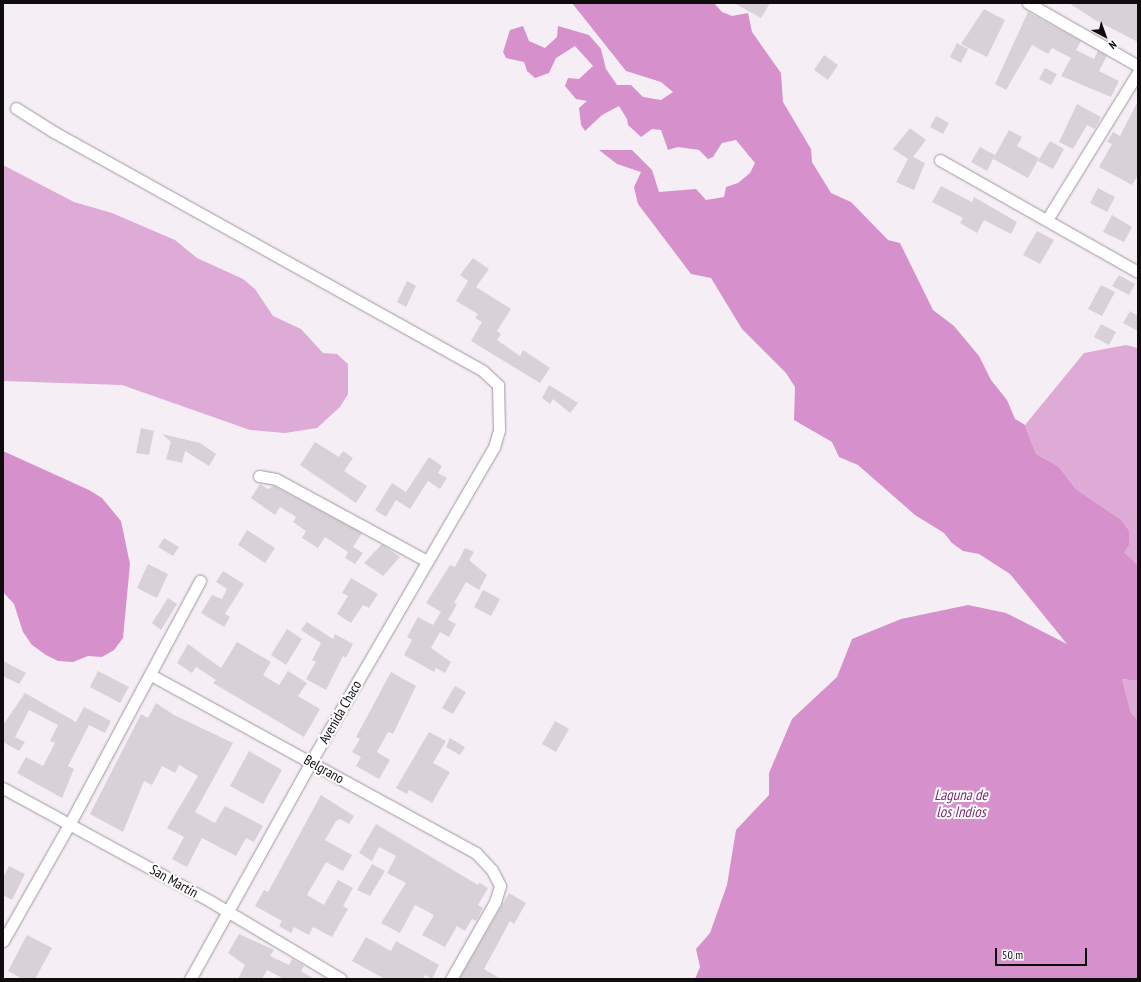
<!DOCTYPE html>
<html>
<head>
<meta charset="utf-8">
<style>
  body { margin:0 }
  #map { position:relative; width:1141px; height:982px; overflow:hidden; background:#f6eef5; font-family:"PT Sans Narrow",sans-serif }
  div>[style] { position:absolute }
  .green>* { inset:0; background:#deabd6 }
  .water>* { inset:0; background:#d691cc }
  .building>* { inset:0; background:#d9d1d8 }
  .roads { filter:drop-shadow(0 0 1px #9f979e) drop-shadow(0 0 1px #9f979e) }
  .street>* { height:11px; margin:-5.5px; padding:0 5.5px; transform-origin:5.5px; border-radius:5.5px; background:#fff }
  span { translate:-50% -50%; white-space:nowrap; text-align:center; line-height:1.15; -webkit-text-stroke:4px #fff; paint-order:stroke }
  .street-label { font-size:14px; color:#0f0c0e }
  .water-label { font-size:15px; color:#7c2b75; font-style:italic }
  .frame { position:absolute; inset:0; border:4px solid #0f0c0e; pointer-events:none }
  .north { position:absolute; left:1085px; top:16px; width:40px; height:40px; -webkit-text-stroke:3px #fff; paint-order:stroke; rotate:139deg; font-size:11px; font-weight:700; line-height:16px; text-align:center; color:#0f0c0e }
  .north::after { content:''; display:block; margin:auto; width:14px; height:18px; background:#0f0c0e; clip-path:polygon(50% 0,100% 100%,50% 72%,0 100%) }
  .scale { position:absolute; left:995px; top:948px; width:92px; height:18px; box-sizing:border-box; border:2px solid #0f0c0e; border-top:0; padding-left:5px; font-size:12px; line-height:14px; white-space:nowrap; color:#0f0c0e; -webkit-text-stroke:3px #fff; paint-order:stroke }
</style>
</head>
<body>
<div id="map">
  <div class="green">
    <i style="clip-path:polygon(3px 165px,74px 202px,112px 213px,175px 240px,197px 258px,243px 279px,255px 289px,273px 316px,301px 329px,323px 353px,337px 354px,348px 364px,348px 394px,340px 407px,317px 428px,285px 433px,250px 430px,122px 385px,3px 381px)"></i>
    <i style="clip-path:polygon(1126px 345px,1138px 348px,1138px 565px,1124px 552px,1120px 519px,1076px 489px,1058px 466px,1036px 454px,1025px 425px,1084px 353px)"></i>
    <i style="clip-path:polygon(1122px 679px,1138px 681px,1138px 720px,1131px 713px)"></i>
  </div>
  <div class="water">
    <i style="clip-path:polygon(572px 3px,714px 3px,722px 12px,732px 16px,748px 13px,752px 32px,781px 73px,783px 102px,811px 149px,812px 162px,831px 193px,851px 202px,888px 240px,900px 243px,933px 310px,954px 326px,979px 356px,991px 380px,1007px 400px,1015px 419px,1025px 425px,1036px 454px,1058px 466px,1076px 489px,1120px 519px,1129px 531px,1129px 545px,1124px 552px,1138px 565px,1138px 681px,1122px 679px,1131px 713px,1138px 720px,1138px 979px,695px 979px,700px 967px,696px 949px,710px 933px,727px 885px,736px 830px,769px 795px,769px 773px,792px 719px,837px 677px,852px 639px,901px 619px,968px 605px,1006px 613px,1067px 644px,1010px 574px,979px 554px,963px 551px,952px 543px,944px 533px,915px 515px,858px 465px,839px 457px,832px 442px,794px 420px,795px 387px,786px 373px,742px 329px,711px 278px,691px 274px,638px 204px,634px 187px,641px 172px,617px 164px,599px 150px,632px 150px,652px 170px,659px 192px,696px 189px,706px 200px,724px 197px,726px 187px,738px 183px,750px 173px,755px 163px,736px 140px,722px 143px,713px 157px,708px 159px,699px 150px,678px 147px,668px 150px,661px 130px,652px 129px,641px 137px,628px 125px,627px 119px,619px 106px,602px 115px,585px 131px,581px 125px,579px 108px,587px 101px,576px 99px,565px 86px,568px 78px,579px 79px,593px 66px,575px 46px,556px 58px,549px 73px,535px 78px,527px 71px,524px 62px,506px 58px,503px 52px,510px 30px,523px 26px,529px 41px,545px 48px,557px 37px,558px 26px,589px 35px,601px 49px,606px 69px,617px 85px,631px 85px,643px 97px,661px 100px,673px 92px,661px 82px,626px 71px)"></i>
    <i style="clip-path:polygon(3px 451px,89px 490px,102px 498px,121px 521px,130px 564px,123px 638px,114px 650px,102px 657px,88px 656px,73px 662px,58px 661px,46px 655px,32px 645px,23px 632px,14px 604px,3px 592px)"></i>
  </div>
  <div class="building">
    <i style="clip-path:polygon(734px 3px,770px 3px,761px 18px)"></i>
    <i style="clip-path:polygon(1069px 3px,1138px 3px,1138px 42px,1095px 20px)"></i>
    <i style="clip-path:polygon(984px 9px,1005px 20px,987px 57px,961px 44px)"></i>
    <i style="clip-path:polygon(1028px 12px,1081px 41px,1076px 50px,1094px 59px,1098px 51px,1107px 56px,1099px 71px,1119px 81px,1111px 97px,1061px 76px,1071px 58px,1052px 48px,1048px 54px,1032px 45px,1006px 90px,995px 84px)"></i>
    <i style="clip-path:polygon(957px 43px,968px 49px,961px 63px,950px 57px)"></i>
    <i style="clip-path:polygon(824px 55px,838px 65px,828px 80px,814px 70px)"></i>
    <i style="clip-path:polygon(1045px 68px,1057px 74px,1051px 85px,1039px 79px)"></i>
    <i style="clip-path:polygon(1138px 101px,1138px 175px,1132px 185px,1099px 167px,1112px 144px,1107px 142px,1113px 132px,1120px 136px)"></i>
    <i style="clip-path:polygon(1077px 104px,1101px 117px,1095px 129px,1087px 125px,1073px 149px,1059px 142px)"></i>
    <i style="clip-path:polygon(936px 116px,949px 123px,943px 134px,930px 127px)"></i>
    <i style="clip-path:polygon(910px 128px,926px 140px,913px 157px,925px 163px,914px 190px,896px 182px,908px 159px,893px 149px)"></i>
    <i style="clip-path:polygon(1009px 130px,1022px 137px,1017px 146px,1039px 158px,1028px 178px,993px 159px)"></i>
    <i style="clip-path:polygon(1050px 141px,1064px 149px,1053px 169px,1038px 161px)"></i>
    <i style="clip-path:polygon(980px 147px,995px 155px,987px 171px,971px 162px)"></i>
    <i style="clip-path:polygon(941px 186px,972px 202px,974px 197px,1017px 222px,1011px 234px,984px 220px,977px 233px,960px 223px,963px 218px,932px 202px)"></i>
    <i style="clip-path:polygon(1098px 188px,1115px 197px,1107px 212px,1090px 203px)"></i>
    <i style="clip-path:polygon(1112px 215px,1132px 227px,1124px 242px,1103px 232px)"></i>
    <i style="clip-path:polygon(1037px 231px,1054px 240px,1040px 264px,1023px 255px)"></i>
    <i style="clip-path:polygon(473px 258px,489px 269px,476px 287px,511px 309px,497px 331px,501px 334px,497px 340px,520px 356px,523px 350px,550px 368px,540px 383px,471px 341px,482px 322px,475px 318px,478px 314px,456px 301px,468px 281px,460px 275px)"></i>
    <i style="clip-path:polygon(1119px 275px,1135px 284px,1129px 295px,1112px 286px)"></i>
    <i style="clip-path:polygon(407px 281px,416px 286px,406px 307px,397px 302px)"></i>
    <i style="clip-path:polygon(1101px 285px,1115px 292px,1102px 316px,1088px 309px)"></i>
    <i style="clip-path:polygon(1130px 311px,1138px 316px,1138px 331px,1123px 323px)"></i>
    <i style="clip-path:polygon(1101px 324px,1116px 332px,1109px 345px,1094px 337px)"></i>
    <i style="clip-path:polygon(549px 385px,578px 403px,570px 413px,553px 399px,550px 404px,542px 398px)"></i>
    <i style="clip-path:polygon(141px 428px,154px 431px,149px 455px,136px 453px)"></i>
    <i style="clip-path:polygon(162px 434px,200px 443px,216px 454px,209px 466px,185px 451px,182px 463px,166px 459px,171px 442px)"></i>
    <i style="clip-path:polygon(315px 442px,339px 457px,343px 451px,353px 458px,344px 471px,367px 486px,356px 503px,300px 465px)"></i>
    <i style="clip-path:polygon(429px 457px,442px 466px,438px 473px,447px 478px,440px 489px,428px 481px,410px 509px,396px 500px,386px 517px,375px 510px,392px 483px,406px 492px)"></i>
    <i style="clip-path:polygon(260px 484px,268px 489px,274px 486px,362px 533px,353px 547px,363px 553px,355px 564px,345px 558px,348px 552px,325px 537px,318px 548px,302px 538px,306px 531px,293px 522px,296px 517px,280px 507px,275px 515px,251px 498px)"></i>
    <i style="clip-path:polygon(247px 530px,275px 548px,265px 563px,238px 545px)"></i>
    <i style="clip-path:polygon(164px 538px,179px 547px,173px 556px,158px 547px)"></i>
    <i style="clip-path:polygon(382px 544px,400px 557px,383px 576px,364px 563px)"></i>
    <i style="clip-path:polygon(465px 548px,474px 552px,469px 560px,487px 575px,479px 590px,466px 582px,454px 603px,457px 604px,448px 620px,456px 624px,449px 637px,440px 632px,431px 648px,451px 662px,445px 673px,436px 668px,434px 672px,404px 655px,412px 640px,407px 637px,418px 617px,433px 625px,441px 612px,426px 603px,450px 565px,455px 567px)"></i>
    <i style="clip-path:polygon(148px 564px,168px 574px,157px 598px,137px 588px)"></i>
    <i style="clip-path:polygon(223px 571px,244px 584px,225px 614px,230px 617px,224px 627px,201px 613px,212px 595px,222px 599px,227px 589px,216px 582px)"></i>
    <i style="clip-path:polygon(351px 578px,378px 594px,369px 608px,363px 605px,351px 623px,337px 614px,348px 596px,342px 593px)"></i>
    <i style="clip-path:polygon(483px 590px,500px 599px,491px 616px,474px 607px)"></i>
    <i style="clip-path:polygon(168px 598px,177px 604px,161px 630px,152px 623px)"></i>
    <i style="clip-path:polygon(307px 622px,333px 639px,335px 634px,353px 644px,346px 658px,343px 656px,326px 690px,306px 679px,316px 662px,312px 660px,321px 643px,301px 630px)"></i>
    <i style="clip-path:polygon(287px 629px,302px 639px,286px 665px,271px 655px)"></i>
    <i style="clip-path:polygon(237px 642px,271px 662px,263px 675px,279px 685px,288px 671px,307px 683px,298px 696px,320px 709px,304px 737px,213px 683px,216px 680px,196px 667px,192px 673px,177px 663px,188px 644px,221px 668px)"></i>
    <i style="clip-path:polygon(3px 661px,26px 673px,19px 684px,3px 676px)"></i>
    <i style="clip-path:polygon(98px 671px,129px 687px,120px 703px,90px 687px)"></i>
    <i style="clip-path:polygon(391px 672px,416px 686px,393px 734px,388px 732px,377px 752px,390px 760px,379px 779px,356px 766px,361px 757px,352px 752px,360px 739px,356px 737px)"></i>
    <i style="clip-path:polygon(455px 686px,466px 692px,453px 714px,442px 708px)"></i>
    <i style="clip-path:polygon(25px 693px,76px 722px,84px 707px,111px 721px,105px 733px,89px 725px,68px 766px,74px 769px,62px 798px,17px 773px,26px 757px,43px 766px,55px 743px,50px 741px,58px 725px,29px 710px,15px 737px,25px 742px,19px 751px,3px 742px,3px 725px)"></i>
    <i style="clip-path:polygon(156px 703px,174px 715px,233px 743px,195px 812px,215px 823px,225px 806px,263px 826px,254px 842px,246px 838px,236px 856px,202px 838px,187px 867px,172px 859px,184px 837px,167px 828px,198px 776px,179px 765px,175px 773px,162px 766px,152px 785px,144px 781px,123px 832px,90px 814px,141px 714px,148px 718px)"></i>
    <i style="clip-path:polygon(555px 721px,569px 729px,556px 752px,542px 744px)"></i>
    <i style="clip-path:polygon(429px 732px,446px 741px,433px 763px,450px 772px,432px 803px,409px 790px,407px 794px,396px 788px)"></i>
    <i style="clip-path:polygon(450px 738px,465px 747px,460px 755px,446px 747px)"></i>
    <i style="clip-path:polygon(249px 751px,282px 770px,263px 804px,230px 786px)"></i>
    <i style="clip-path:polygon(321px 795px,354px 816px,349px 824px,340px 819px,336px 821px,325px 840px,352px 855px,343px 871px,326px 862px,307px 895px,324px 905px,338px 880px,353px 888px,343px 906px,348px 909px,332px 937px,313px 927px,309px 935px,294px 927px,291px 933px,279px 926px,282px 921px,255px 906px,264px 890px,268px 892px)"></i>
    <i style="clip-path:polygon(376px 824px,478px 885px,480px 883px,488px 888px,478px 905px,483px 908px,476px 921px,472px 919px,465px 931px,457px 926px,445px 947px,422px 935px,434px 915px,415px 905px,400px 933px,381px 923px,406px 883px,387px 873px,396px 856px,379px 847px,372px 861px,359px 853px)"></i>
    <i style="clip-path:polygon(372px 864px,385px 871px,370px 896px,357px 890px)"></i>
    <i style="clip-path:polygon(9px 866px,25px 874px,12px 900px,3px 895px,3px 878px)"></i>
    <i style="clip-path:polygon(509px 893px,526px 903px,514px 924px,510px 921px,484px 969px,501px 979px,459px 979px)"></i>
    <i style="clip-path:polygon(239px 934px,274px 950px,270px 956px,289px 965px,292px 959px,304px 966px,301px 971px,314px 979px,284px 979px,267px 970px,262px 979px,238px 979px,245px 965px,228px 953px)"></i>
    <i style="clip-path:polygon(27px 935px,52px 948px,35px 979px,23px 979px,8px 971px)"></i>
    <i style="clip-path:polygon(366px 937px,391px 951px,396px 941px,439px 965px,432px 979px,425px 975px,423px 979px,385px 979px,352px 961px)"></i>
  </div>
  <div class="roads">
    <div class="street">
      <i style="left:1028px;top:3px;width:127px;rotate:29.8deg"></i>
      <i style="left:16px;top:108px;width:45px;rotate:32.3deg"></i>
      <i style="left:54px;top:132px;width:491px;rotate:29.1deg"></i>
      <i style="left:483px;top:371px;width:21px;rotate:43deg"></i>
      <i style="left:498px;top:385px;width:45px;rotate:88.7deg"></i>
      <i style="left:499px;top:430px;width:18px;rotate:106deg"></i>
      <i style="left:494px;top:447px;width:364px;rotate:120.2deg"></i>
      <i style="left:311px;top:762px;width:248px;rotate:119.1deg"></i>
      <i style="left:940px;top:160px;width:227px;rotate:29.5deg"></i>
      <i style="left:1048px;top:218px;width:172px;rotate:-58.3deg"></i>
      <i style="left:259px;top:476px;width:17px;rotate:10deg"></i>
      <i style="left:276px;top:479px;width:172px;rotate:28.5deg"></i>
      <i style="left:151px;top:675px;width:371px;rotate:28.7deg"></i>
      <i style="left:476px;top:853px;width:23px;rotate:47deg"></i>
      <i style="left:492px;top:870px;width:18px;rotate:63deg"></i>
      <i style="left:500px;top:886px;width:17px;rotate:107deg"></i>
      <i style="left:495px;top:902px;width:89px;rotate:119.7deg"></i>
      <i style="left:3px;top:788px;width:236px;rotate:28.6deg"></i>
      <i style="left:210px;top:901px;width:152px;rotate:30.8deg"></i>
      <i style="left:3px;top:941px;width:136px;rotate:-60.4deg"></i>
      <i style="left:70px;top:823px;width:275px;rotate:-61.8deg"></i>
    </div>
  </div>
  <div class="street-label">
    <span style="left:340px;top:712px;rotate:-60deg">Avenida Chaco</span>
    <span style="left:324px;top:769px;rotate:29deg">Belgrano</span>
    <span style="left:174px;top:881px;rotate:29deg">San Martín</span>
  </div>
  <div class="water-label">
    <span style="left:961px;top:803px">Laguna de<br>los Indios</span>
  </div>
  <div class="frame"></div>
  <div class="north">N</div>
  <div class="scale">50 m</div>
</div>
</body>
</html>
